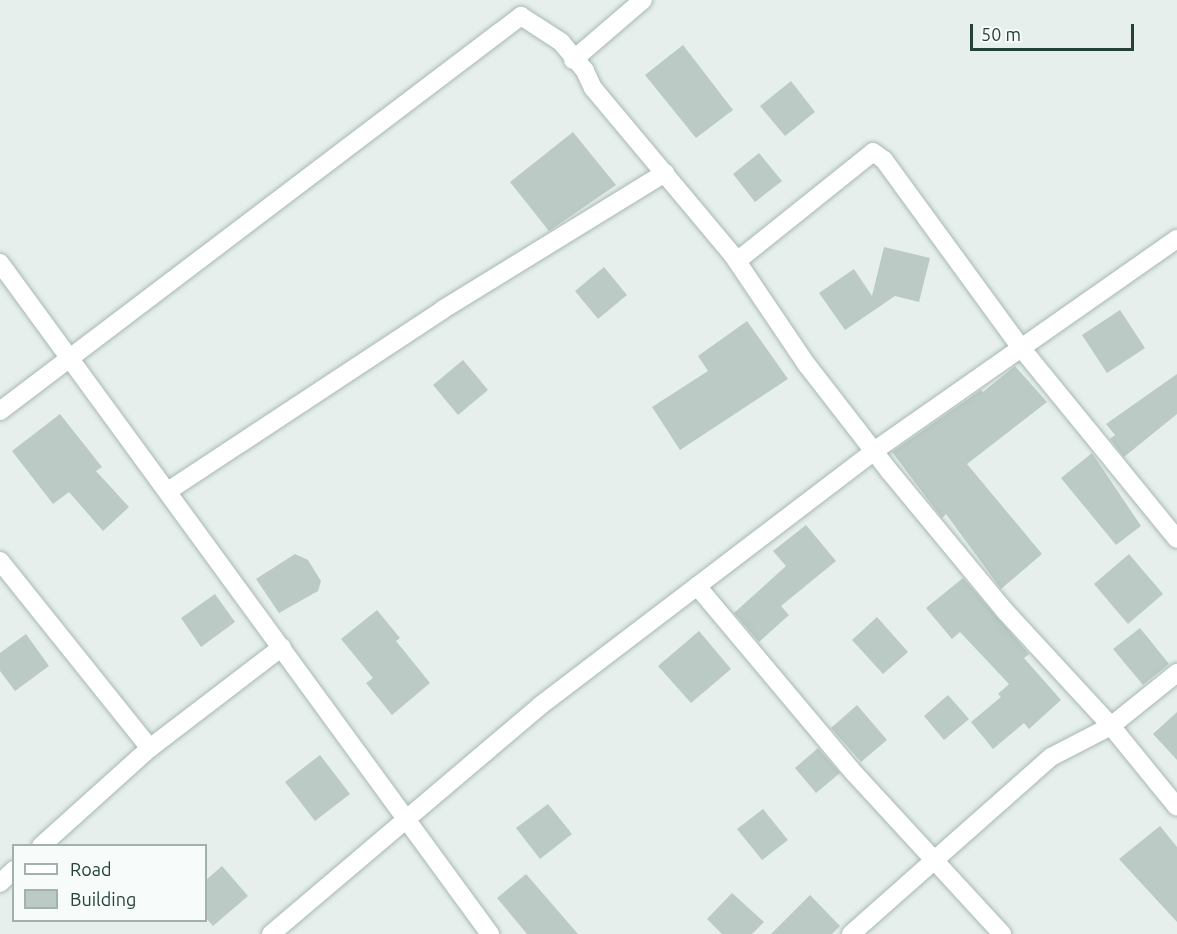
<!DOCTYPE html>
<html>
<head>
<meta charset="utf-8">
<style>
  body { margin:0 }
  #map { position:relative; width:1177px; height:934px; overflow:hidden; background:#e6efeb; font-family:Ubuntu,sans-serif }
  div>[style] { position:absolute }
  .building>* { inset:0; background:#bbcac4 }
  .roads { filter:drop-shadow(0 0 2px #a8b8b2) drop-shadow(0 0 2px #a8b8b2) }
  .minor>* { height:18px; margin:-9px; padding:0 9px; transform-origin:9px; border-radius:9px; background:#fff }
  span { translate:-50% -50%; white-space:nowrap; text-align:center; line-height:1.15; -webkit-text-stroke:6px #f7fbf9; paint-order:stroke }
  .legend { position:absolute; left:12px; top:844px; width:195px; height:78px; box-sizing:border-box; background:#f7fbf9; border:2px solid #a3b1ad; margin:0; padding:8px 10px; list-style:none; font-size:18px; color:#24423a }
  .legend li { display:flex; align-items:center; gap:12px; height:30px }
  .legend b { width:30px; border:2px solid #a3b1ad }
  .scale { position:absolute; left:970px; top:24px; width:164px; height:27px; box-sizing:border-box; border:3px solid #24423a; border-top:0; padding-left:8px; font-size:18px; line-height:21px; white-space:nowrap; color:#24423a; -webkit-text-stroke:4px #f7fbf9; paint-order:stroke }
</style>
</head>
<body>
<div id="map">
  <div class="building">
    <i style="clip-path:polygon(683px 45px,733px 110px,696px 138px,645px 75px)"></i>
    <i style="clip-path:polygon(791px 81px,815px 112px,785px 136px,760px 106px)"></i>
    <i style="clip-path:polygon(573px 132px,616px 185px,549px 231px,510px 182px)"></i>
    <i style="clip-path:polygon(759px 153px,782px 181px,755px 202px,733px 174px)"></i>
    <i style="clip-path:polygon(884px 247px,930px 258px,919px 302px,895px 296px,845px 330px,819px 293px,854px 269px,872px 296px)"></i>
    <i style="clip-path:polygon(604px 267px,627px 295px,598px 319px,575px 291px)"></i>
    <i style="clip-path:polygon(1120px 310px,1145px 348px,1107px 373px,1082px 335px)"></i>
    <i style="clip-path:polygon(747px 321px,788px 379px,680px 450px,652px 407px,708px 371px,698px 356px)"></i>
    <i style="clip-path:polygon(463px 360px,488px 390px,458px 415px,433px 385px)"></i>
    <i style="clip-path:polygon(1015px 366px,1047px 402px,967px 464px,1042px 554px,1001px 589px,946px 514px,942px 518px,892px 452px,981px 390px,983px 392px)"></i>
    <i style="clip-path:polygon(1177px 374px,1177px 414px,1124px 457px,1110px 439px,1115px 435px,1106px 424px)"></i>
    <i style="clip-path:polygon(60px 414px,102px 467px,96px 471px,129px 507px,103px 531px,69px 492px,53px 504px,12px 451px)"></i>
    <i style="clip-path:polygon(1092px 453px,1141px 526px,1116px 545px,1061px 478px)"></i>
    <i style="clip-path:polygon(806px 525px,836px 561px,781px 606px,789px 615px,759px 642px,734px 613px,786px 566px,773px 551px)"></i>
    <i style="clip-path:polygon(295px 554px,308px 560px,321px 581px,318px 591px,279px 613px,256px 579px)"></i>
    <i style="clip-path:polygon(1129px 554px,1163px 594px,1128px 624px,1094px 584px)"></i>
    <i style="clip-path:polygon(963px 578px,1029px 654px,1024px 658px,1061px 700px,1029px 729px,1024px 723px,993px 749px,971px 722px,1001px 697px,998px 694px,1009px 684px,960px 632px,952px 639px,926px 608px)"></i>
    <i style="clip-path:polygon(215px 594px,235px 622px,201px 647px,181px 618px)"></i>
    <i style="clip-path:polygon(377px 610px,400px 638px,396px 641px,430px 683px,392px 715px,366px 683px,373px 678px,341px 639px)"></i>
    <i style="clip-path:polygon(877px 617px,908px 652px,883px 674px,852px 640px)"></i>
    <i style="clip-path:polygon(1140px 628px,1169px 664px,1143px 685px,1113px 649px)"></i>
    <i style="clip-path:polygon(699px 631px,731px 669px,691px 703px,658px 666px)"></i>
    <i style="clip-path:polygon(26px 634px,49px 666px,15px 691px,0 671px,0 653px)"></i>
    <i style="clip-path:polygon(948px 695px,969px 719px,944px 740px,924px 716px)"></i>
    <i style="clip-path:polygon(857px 705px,887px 740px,861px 762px,831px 728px)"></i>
    <i style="clip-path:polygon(1177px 712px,1177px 760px,1153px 734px)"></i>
    <i style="clip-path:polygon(818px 748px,840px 773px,816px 793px,795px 768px)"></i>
    <i style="clip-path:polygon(320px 755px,350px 794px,315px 821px,285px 782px)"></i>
    <i style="clip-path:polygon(548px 804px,572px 834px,540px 859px,516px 828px)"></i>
    <i style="clip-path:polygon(763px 809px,788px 840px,762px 860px,737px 829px)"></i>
    <i style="clip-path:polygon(1160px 826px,1177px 847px,1177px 922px,1119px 859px)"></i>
    <i style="clip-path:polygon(222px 866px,248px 896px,213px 926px,206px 918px,206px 880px)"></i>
    <i style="clip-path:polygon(526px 874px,578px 934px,527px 934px,497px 898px)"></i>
    <i style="clip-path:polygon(732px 893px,764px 922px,752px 934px,722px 934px,707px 919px)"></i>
    <i style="clip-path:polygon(810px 895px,840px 926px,832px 934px,771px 934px)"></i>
  </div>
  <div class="roads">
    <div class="minor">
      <i style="left:573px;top:60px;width:92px;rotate:-40.6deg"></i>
      <i style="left:737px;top:261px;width:174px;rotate:-38.7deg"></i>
      <i style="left:873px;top:152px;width:14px;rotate:36deg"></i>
      <i style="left:884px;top:160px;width:234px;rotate:53.9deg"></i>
      <i style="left:1022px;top:349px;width:245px;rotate:50.8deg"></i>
      <i style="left:0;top:263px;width:831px;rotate:53.86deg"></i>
      <i style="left:0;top:411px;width:654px;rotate:-37.17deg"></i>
      <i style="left:521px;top:16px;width:48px;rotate:33deg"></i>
      <i style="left:561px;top:42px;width:38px;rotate:50deg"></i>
      <i style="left:585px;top:71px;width:19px;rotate:65deg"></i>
      <i style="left:593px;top:88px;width:217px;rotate:50.1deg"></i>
      <i style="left:732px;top:254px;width:134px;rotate:56deg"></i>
      <i style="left:807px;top:365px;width:135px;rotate:52.2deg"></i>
      <i style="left:890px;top:472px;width:180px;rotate:50.4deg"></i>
      <i style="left:1005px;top:611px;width:156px;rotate:47.3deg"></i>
      <i style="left:1111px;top:726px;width:104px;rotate:50.8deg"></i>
      <i style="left:168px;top:491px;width:328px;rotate:-33.4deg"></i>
      <i style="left:442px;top:310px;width:262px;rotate:-31.6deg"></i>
      <i style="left:0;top:561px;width:240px;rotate:51.3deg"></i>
      <i style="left:697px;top:586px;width:244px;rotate:50deg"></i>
      <i style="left:854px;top:773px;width:219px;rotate:47.4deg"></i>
      <i style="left:41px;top:846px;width:147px;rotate:-42deg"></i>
      <i style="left:150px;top:748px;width:166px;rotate:-37.4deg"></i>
      <i style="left:0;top:883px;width:19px;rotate:-43deg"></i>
      <i style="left:271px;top:934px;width:354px;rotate:-40.3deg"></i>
      <i style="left:541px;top:705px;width:419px;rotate:-37.3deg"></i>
      <i style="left:874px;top:451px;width:370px;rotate:-35deg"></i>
      <i style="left:851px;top:934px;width:267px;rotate:-41.5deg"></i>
      <i style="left:1051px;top:757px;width:68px;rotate:-27.3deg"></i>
      <i style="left:1111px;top:726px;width:85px;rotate:-38.8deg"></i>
    </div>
  </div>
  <ul class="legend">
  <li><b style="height:8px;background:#fff"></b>Road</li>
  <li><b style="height:16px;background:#bbcac4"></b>Building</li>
  </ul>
  <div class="scale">50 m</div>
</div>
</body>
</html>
